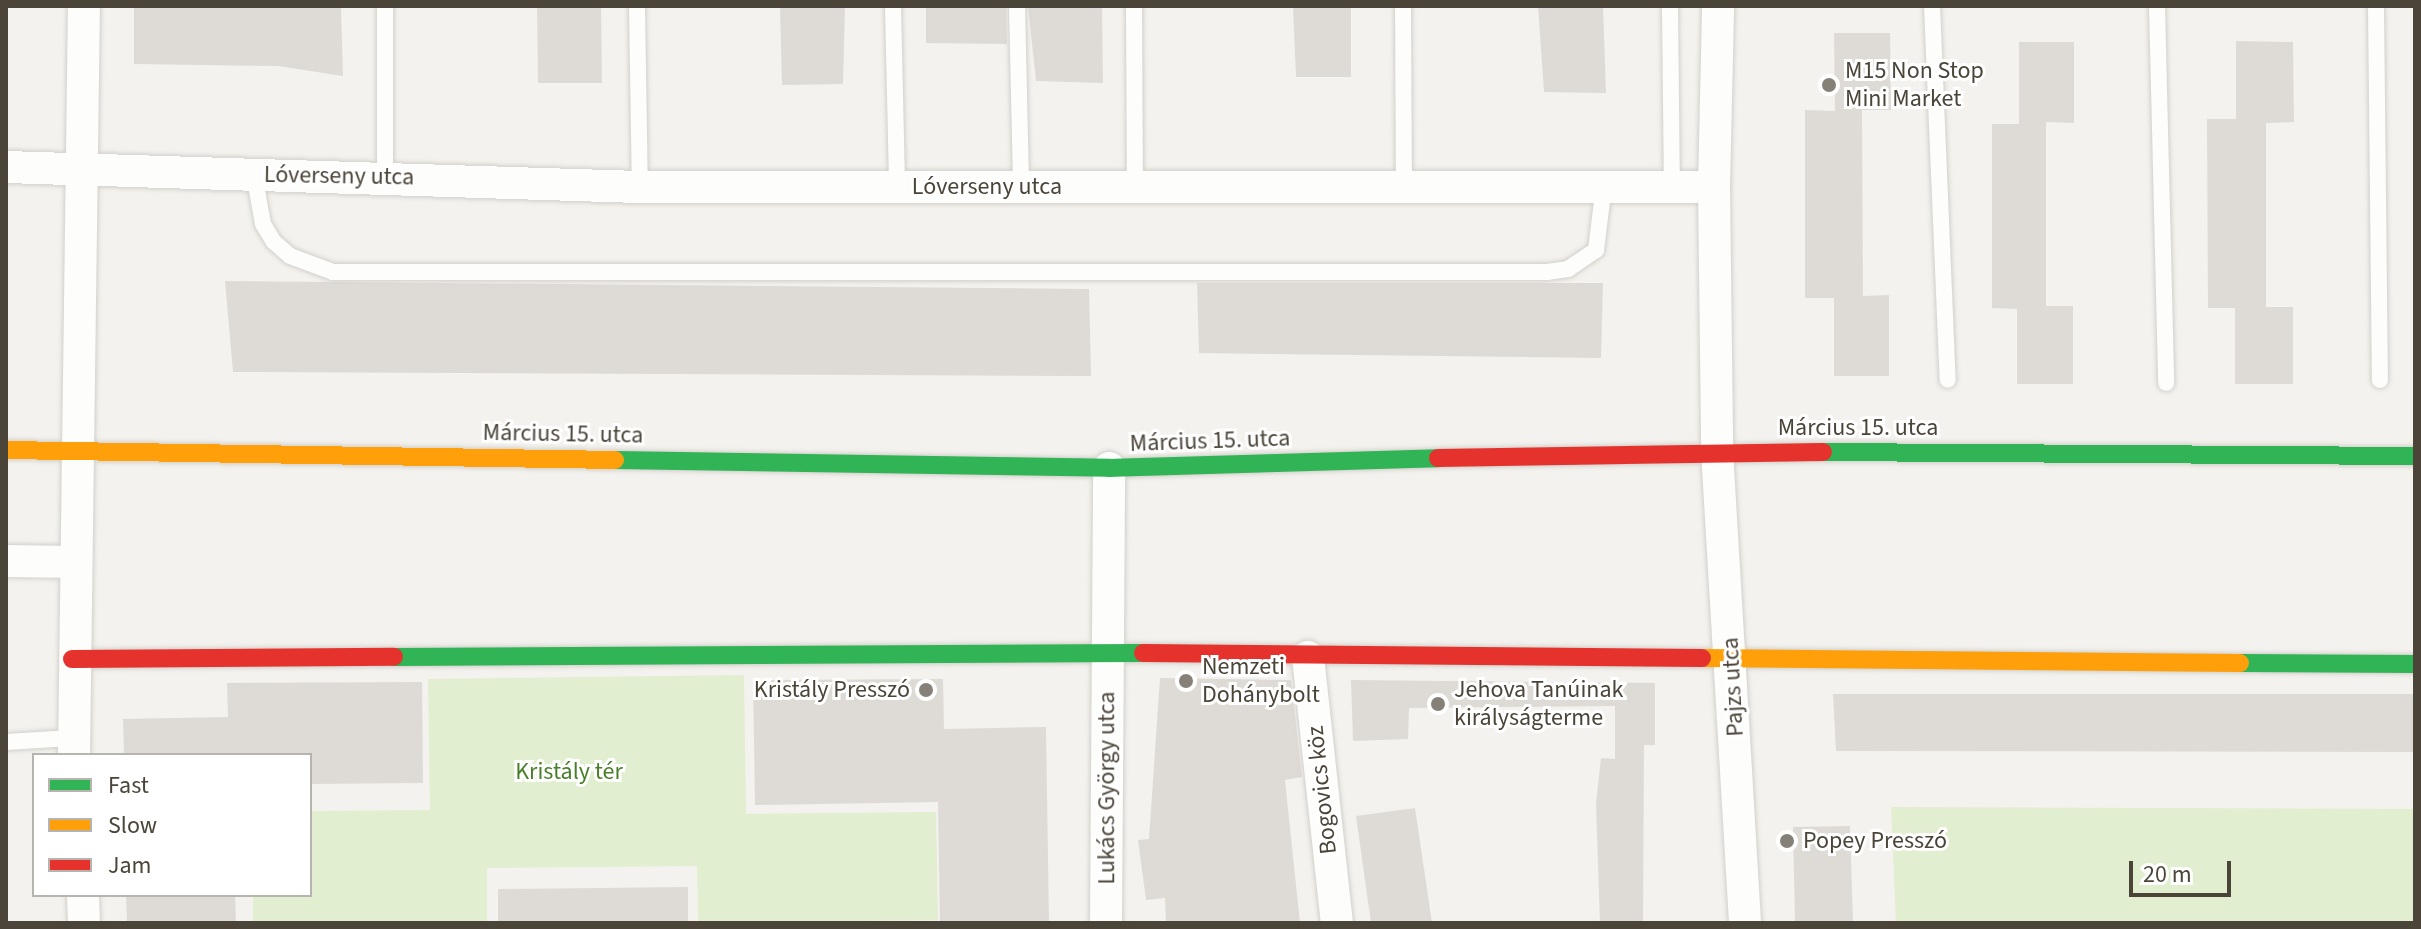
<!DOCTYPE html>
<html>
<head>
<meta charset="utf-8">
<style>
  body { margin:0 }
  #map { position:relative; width:2421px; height:929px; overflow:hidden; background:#f4f2ee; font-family:"Source Sans 3",sans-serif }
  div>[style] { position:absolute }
  .green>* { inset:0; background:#e1eecf }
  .building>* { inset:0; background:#dedbd6 }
  .roads { filter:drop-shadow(0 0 2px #d2d0cb) drop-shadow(0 0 2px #d2d0cb) }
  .lane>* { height:16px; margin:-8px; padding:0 8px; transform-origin:8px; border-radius:8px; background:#fdfdfc }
  .street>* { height:32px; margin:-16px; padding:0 16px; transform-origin:16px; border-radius:16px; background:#fdfdfc }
  .fast>* { height:18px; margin:-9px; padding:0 9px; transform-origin:9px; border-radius:9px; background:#30b455 }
  .slow>* { height:18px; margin:-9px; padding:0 9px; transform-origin:9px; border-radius:9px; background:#ff9f0a }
  .jam>* { height:18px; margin:-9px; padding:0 9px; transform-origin:9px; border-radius:9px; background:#e5322d }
  .dots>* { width:22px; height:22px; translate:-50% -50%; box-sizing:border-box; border:4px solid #fff; border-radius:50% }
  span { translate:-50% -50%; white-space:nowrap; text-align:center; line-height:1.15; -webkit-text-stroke:6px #fff; paint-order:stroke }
  .poi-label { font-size:24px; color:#4b4439 }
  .left { translate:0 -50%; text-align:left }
  .right { translate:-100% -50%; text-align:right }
  .street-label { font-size:24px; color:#4b4439 }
  .park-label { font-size:24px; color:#4a7f2a }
  .frame { position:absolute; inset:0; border:8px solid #4b4439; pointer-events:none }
  .legend { position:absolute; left:32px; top:753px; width:280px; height:144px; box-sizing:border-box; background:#fff; border:2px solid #b7b4b0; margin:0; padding:10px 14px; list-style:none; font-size:24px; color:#4b4439 }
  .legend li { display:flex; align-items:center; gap:16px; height:40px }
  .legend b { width:40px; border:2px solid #b7b4b0 }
  .scale { position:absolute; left:2129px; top:861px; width:102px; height:36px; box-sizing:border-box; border:4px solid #4b4439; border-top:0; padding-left:10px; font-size:24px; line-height:28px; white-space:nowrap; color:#4b4439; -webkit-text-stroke:6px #fff; paint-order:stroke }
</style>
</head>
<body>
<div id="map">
  <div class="green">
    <i style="clip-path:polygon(744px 675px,746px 814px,936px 812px,938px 920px,698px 923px,697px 866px,487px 868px,487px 922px,253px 923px,253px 895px,310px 895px,310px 811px,430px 810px,428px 679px)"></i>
    <i style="clip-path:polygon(1891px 807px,2415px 809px,2415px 923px,1896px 923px)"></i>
  </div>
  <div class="building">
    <i style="clip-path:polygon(134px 6px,341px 6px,343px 76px,278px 66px,134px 64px)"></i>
    <i style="clip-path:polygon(537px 6px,601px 6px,602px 83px,538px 83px)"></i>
    <i style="clip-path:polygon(780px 6px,845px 6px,843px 84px,782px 85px)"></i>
    <i style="clip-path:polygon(926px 6px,1006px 6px,1007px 44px,926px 43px)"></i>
    <i style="clip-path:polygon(1028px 6px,1102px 6px,1103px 83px,1036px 81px)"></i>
    <i style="clip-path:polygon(1293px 6px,1351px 6px,1351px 77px,1296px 77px)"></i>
    <i style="clip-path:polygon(1538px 6px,1603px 6px,1606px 93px,1544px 92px)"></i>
    <i style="clip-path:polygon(1834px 33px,1890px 33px,1891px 110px,1862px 110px,1863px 296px,1889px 295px,1889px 376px,1834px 376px,1834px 298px,1805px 298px,1805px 110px,1835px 111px)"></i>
    <i style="clip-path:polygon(2236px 41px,2293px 42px,2294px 122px,2266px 123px,2266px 307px,2293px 307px,2293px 384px,2235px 384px,2235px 308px,2208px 308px,2207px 119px,2236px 119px)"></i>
    <i style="clip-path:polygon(2019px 42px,2074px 42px,2074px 123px,2046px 122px,2046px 306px,2073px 306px,2073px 384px,2017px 384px,2017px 309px,1992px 308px,1992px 124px,2019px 124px)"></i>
    <i style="clip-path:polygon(225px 281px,1089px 289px,1091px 376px,233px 372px)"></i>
    <i style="clip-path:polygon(1197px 283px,1603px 283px,1601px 358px,1199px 353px)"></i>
    <i style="clip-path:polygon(1160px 678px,1291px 680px,1302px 777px,1285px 780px,1300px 923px,1166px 923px,1165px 898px,1146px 900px,1138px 840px,1149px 839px)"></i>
    <i style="clip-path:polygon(943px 679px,944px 729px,1046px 727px,1049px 923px,940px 923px,938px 802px,755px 805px,753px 680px)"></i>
    <i style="clip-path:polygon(1351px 680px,1655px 683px,1655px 745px,1644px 745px,1643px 923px,1600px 923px,1596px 804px,1601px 758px,1615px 759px,1615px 706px,1409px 708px,1408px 739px,1353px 741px)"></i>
    <i style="clip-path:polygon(422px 682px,423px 783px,310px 784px,310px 755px,124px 755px,123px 719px,228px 717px,227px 683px)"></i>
    <i style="clip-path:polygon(1833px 694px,2415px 694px,2415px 752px,1836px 751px)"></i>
    <i style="clip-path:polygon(1415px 808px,1432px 923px,1371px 923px,1356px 816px)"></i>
    <i style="clip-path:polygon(1850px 826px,1853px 923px,1795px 923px,1793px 827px)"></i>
    <i style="clip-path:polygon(688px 887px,688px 923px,498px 923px,498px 889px)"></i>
    <i style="clip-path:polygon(126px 895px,235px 895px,236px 923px,127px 923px)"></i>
  </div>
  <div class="roads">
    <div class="lane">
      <i style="left:637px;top:6px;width:181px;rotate:89.1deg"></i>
      <i style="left:893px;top:6px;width:182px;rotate:88.7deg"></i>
      <i style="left:1017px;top:6px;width:181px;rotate:88.7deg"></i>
      <i style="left:1134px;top:6px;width:180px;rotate:89.7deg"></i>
      <i style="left:1403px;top:6px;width:179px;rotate:89.7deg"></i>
      <i style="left:1670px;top:6px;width:181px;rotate:89.4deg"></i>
      <i style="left:1932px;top:6px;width:374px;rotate:87.6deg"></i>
      <i style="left:2157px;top:6px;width:377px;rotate:88.6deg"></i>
      <i style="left:2376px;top:6px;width:374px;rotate:89.4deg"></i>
      <i style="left:254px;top:174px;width:51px;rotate:79.8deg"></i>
      <i style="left:263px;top:224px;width:21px;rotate:59deg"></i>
      <i style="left:274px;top:242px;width:21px;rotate:41deg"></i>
      <i style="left:290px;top:256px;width:46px;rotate:20.4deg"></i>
      <i style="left:333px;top:272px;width:1214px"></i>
      <i style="left:1547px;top:272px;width:21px;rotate:-8deg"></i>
      <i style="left:1568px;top:269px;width:34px;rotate:-34deg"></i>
      <i style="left:1596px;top:250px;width:65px;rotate:-83deg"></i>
      <i style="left:385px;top:176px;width:170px;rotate:-90deg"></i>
      <i style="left:6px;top:742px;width:66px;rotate:-3.5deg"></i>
    </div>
    <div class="street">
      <i style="left:6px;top:167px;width:634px;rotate:1.81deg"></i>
      <i style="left:640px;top:187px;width:1074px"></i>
      <i style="left:1714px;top:187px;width:181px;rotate:-88.7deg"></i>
      <i style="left:1714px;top:187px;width:264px;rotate:89.3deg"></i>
      <i style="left:1717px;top:451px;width:473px;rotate:86.6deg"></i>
      <i style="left:6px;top:561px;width:70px;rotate:0.8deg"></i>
      <i style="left:1308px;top:657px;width:268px;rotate:83.8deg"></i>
      <i style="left:74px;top:755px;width:749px;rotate:-89.24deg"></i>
      <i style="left:83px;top:895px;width:28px;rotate:88deg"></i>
      <i style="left:1106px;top:923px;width:455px;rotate:-89.6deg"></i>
    </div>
    <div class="fast">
      <i style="left:1823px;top:452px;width:592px;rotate:0.39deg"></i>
      <i style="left:615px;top:460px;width:494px;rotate:0.9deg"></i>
      <i style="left:1109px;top:468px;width:329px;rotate:-1.7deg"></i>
      <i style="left:394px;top:657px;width:749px;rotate:-0.31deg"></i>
      <i style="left:2240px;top:663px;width:175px;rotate:0.3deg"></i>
    </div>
    <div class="slow">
      <i style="left:6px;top:450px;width:609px;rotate:0.94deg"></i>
      <i style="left:1702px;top:658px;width:538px;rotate:0.53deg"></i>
    </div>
    <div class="jam">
      <i style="left:1438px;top:458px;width:385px;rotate:-0.9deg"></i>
      <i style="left:1143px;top:653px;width:559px;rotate:0.51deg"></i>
      <i style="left:72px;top:659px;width:322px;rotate:-0.4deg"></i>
    </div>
  </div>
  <div class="dots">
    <i style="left:1829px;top:85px;background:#868178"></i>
    <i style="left:1186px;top:681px;background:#868178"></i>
    <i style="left:926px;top:690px;background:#868178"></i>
    <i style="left:1438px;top:704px;background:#868178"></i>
    <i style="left:1787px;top:841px;background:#868178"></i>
  </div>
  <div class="poi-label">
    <span class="left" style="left:1845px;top:85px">M15 Non Stop<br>Mini Market</span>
    <span class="left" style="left:1202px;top:681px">Nemzeti<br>Dohánybolt</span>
    <span class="right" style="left:910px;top:690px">Kristály Presszó</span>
    <span class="left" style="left:1454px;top:704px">Jehova Tanúinak<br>királyságterme</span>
    <span class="left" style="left:1803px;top:841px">Popey Presszó</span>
  </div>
  <div class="street-label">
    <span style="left:339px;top:176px;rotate:1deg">Lóverseny utca</span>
    <span style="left:987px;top:187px">Lóverseny utca</span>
    <span style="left:1858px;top:428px">Március 15. utca</span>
    <span style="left:563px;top:434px;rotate:1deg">Március 15. utca</span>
    <span style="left:1210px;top:441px;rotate:-2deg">Március 15. utca</span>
    <span style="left:1733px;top:687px;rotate:-93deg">Pajzs utca</span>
    <span style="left:1107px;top:788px;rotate:-90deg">Lukács György utca</span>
    <span style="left:1322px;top:790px;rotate:-96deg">Bogovics köz</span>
  </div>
  <div class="park-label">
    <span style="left:569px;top:772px">Kristály tér</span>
  </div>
  <div class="frame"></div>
  <ul class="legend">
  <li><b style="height:10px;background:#30b455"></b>Fast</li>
  <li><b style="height:10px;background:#ff9f0a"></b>Slow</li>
  <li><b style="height:10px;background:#e5322d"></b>Jam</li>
  </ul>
  <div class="scale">20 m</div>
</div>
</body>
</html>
